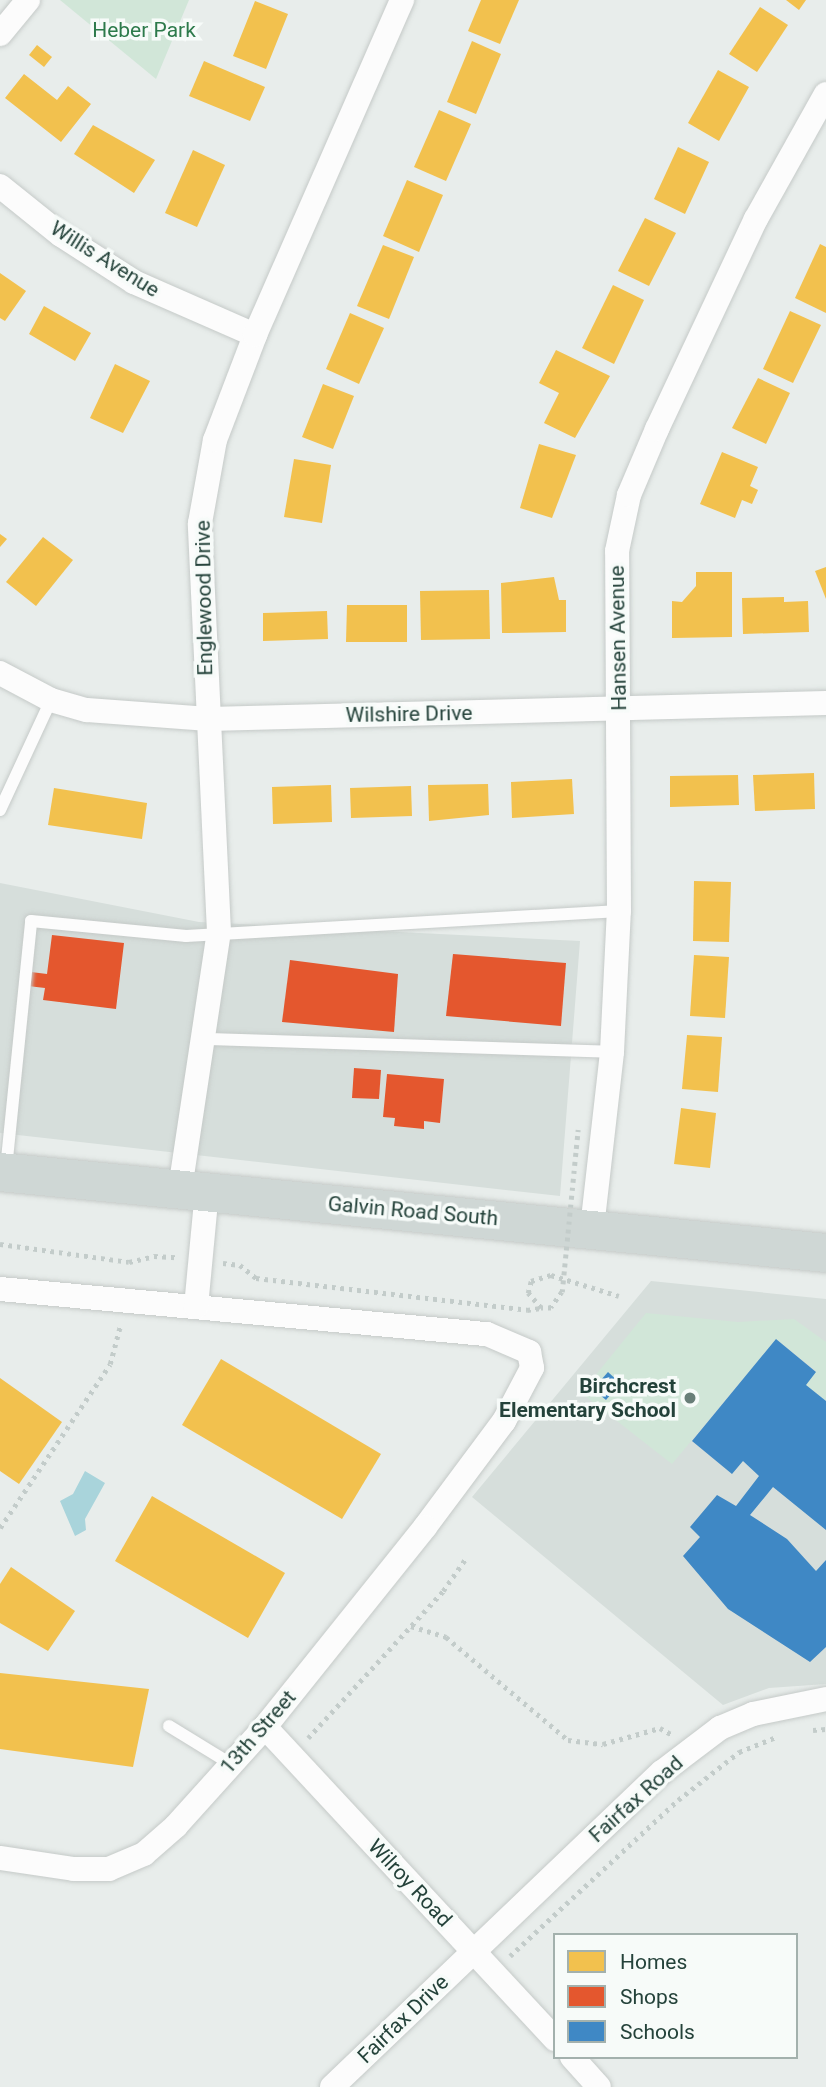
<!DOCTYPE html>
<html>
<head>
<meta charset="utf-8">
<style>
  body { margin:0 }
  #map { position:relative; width:826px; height:2087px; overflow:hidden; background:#e8edeb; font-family:Roboto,sans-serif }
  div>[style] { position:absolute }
  .built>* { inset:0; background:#d6dedb }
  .green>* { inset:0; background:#d1e6d8 }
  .water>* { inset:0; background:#a9d4db }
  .homes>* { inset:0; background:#f2c14e }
  .shops>* { inset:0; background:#e4572e }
  .schools>* { inset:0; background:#3f88c5 }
  .path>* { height:4.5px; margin-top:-2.25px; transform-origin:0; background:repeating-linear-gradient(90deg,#c3ccca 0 3.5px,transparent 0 8.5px) }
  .roads { filter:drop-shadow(0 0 2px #c5cac8) drop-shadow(0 0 2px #c5cac8) }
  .service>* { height:12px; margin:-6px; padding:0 6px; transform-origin:6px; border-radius:6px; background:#fcfcfc }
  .minor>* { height:24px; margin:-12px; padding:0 12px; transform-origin:12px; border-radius:12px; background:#fcfcfc }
  .primary>* { height:38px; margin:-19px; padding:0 19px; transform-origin:19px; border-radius:19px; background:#cfd7d5 }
  .path-bridge>* { height:4.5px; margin-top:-2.25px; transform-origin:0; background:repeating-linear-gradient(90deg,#c3ccca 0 3.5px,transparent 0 8.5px) }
  .dots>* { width:19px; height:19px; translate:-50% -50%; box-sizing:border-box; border:4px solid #f7fbf9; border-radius:50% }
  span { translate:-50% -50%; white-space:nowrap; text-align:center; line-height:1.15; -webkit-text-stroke:7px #f7fbf9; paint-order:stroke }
  .park-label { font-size:21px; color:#2d7a4b }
  .street-label { font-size:21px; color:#24423a }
  .poi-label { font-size:21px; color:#24423a; font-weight:700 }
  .right { translate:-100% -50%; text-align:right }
  .legend { position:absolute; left:553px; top:1933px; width:245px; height:126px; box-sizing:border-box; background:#f7fbf9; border:2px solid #a3b1ad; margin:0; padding:9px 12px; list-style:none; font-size:21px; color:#24423a }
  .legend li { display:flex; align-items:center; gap:14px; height:35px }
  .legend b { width:35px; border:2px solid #a3b1ad }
</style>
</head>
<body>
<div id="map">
  <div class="built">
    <i style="clip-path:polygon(0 883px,199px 922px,580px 941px,560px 1196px,0 1133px)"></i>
    <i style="clip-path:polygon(651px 1281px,826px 1299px,826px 1684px,769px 1688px,723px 1705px,472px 1497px)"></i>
  </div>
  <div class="green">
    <i style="clip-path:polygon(60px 0,189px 0,156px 79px)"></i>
    <i style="clip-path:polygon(646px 1313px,738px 1322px,794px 1319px,826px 1342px,826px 1401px,806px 1385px,816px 1371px,776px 1339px,672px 1464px,581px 1393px)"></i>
  </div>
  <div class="water">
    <i style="clip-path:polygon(85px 1471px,105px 1483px,85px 1519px,86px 1530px,75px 1536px,60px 1501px,73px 1494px)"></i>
  </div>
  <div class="homes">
    <i style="clip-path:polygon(481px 0,519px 0,500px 44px,468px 31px)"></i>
    <i style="clip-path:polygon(786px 0,806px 0,799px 10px)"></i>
    <i style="clip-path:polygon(255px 1px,288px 14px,266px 69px,233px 56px)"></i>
    <i style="clip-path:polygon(760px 7px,788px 25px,757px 72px,729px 54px)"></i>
    <i style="clip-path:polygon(472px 41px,501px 54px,476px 114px,447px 102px)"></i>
    <i style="clip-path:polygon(37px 45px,52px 57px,44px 67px,29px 55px)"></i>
    <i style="clip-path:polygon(204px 61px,265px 87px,250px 121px,189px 96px)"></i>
    <i style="clip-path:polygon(718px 70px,749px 87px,719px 141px,688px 123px)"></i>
    <i style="clip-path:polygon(24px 74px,57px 100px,68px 86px,91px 104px,61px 142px,5px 98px)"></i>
    <i style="clip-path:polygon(439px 110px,471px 124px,446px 181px,414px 167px)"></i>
    <i style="clip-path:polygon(93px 125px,155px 160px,134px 193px,74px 154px)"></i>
    <i style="clip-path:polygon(678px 147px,709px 162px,685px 214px,654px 199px)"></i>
    <i style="clip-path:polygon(193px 150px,225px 165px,197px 227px,165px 213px)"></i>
    <i style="clip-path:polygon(407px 180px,443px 195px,419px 252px,383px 236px)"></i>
    <i style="clip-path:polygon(645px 218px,676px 233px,649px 286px,618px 271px)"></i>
    <i style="clip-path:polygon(820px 244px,826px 247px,826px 313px,795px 298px)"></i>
    <i style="clip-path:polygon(383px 245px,414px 257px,389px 319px,357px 306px)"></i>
    <i style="clip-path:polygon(0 273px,26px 291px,5px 321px,0 318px)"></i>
    <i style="clip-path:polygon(613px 285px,644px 300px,614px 364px,582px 348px)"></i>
    <i style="clip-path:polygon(44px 306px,91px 333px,75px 361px,29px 334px)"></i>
    <i style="clip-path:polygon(790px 311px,821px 325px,793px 383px,763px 369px)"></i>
    <i style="clip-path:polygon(350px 313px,384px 328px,359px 384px,326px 369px)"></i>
    <i style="clip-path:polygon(556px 350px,610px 376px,575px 438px,544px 423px,559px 393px,539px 383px)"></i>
    <i style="clip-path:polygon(115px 364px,150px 381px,123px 433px,90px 418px)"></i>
    <i style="clip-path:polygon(758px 378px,790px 393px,766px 444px,732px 428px)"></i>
    <i style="clip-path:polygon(323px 384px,354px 396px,333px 449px,302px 437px)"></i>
    <i style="clip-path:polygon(539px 444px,576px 455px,552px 518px,520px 508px)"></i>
    <i style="clip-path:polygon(722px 452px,758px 467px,750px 486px,758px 490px,752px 504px,742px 500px,735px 518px,700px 504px)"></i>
    <i style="clip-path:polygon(294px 459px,331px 465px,322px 523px,284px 517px)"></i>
    <i style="clip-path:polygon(0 534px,7px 539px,0 547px)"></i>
    <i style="clip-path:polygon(43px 537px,73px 560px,36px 606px,6px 582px)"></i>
    <i style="clip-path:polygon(826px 567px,826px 599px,815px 571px)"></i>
    <i style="clip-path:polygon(696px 572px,732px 572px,732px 637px,672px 638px,672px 601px,682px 602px,696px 586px)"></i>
    <i style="clip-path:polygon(554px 577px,559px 600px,566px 600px,566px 632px,502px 633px,501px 583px)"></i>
    <i style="clip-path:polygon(489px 590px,490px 639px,421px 640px,420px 591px)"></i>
    <i style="clip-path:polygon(784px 597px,784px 602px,808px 601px,809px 632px,743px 634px,742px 598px)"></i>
    <i style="clip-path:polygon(347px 605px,407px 605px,407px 642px,346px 642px)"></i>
    <i style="clip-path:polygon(327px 611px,328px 639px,263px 641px,263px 613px)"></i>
    <i style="clip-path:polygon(814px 773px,815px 809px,755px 811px,753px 775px)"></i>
    <i style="clip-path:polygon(738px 775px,739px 805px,670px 807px,670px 776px)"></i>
    <i style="clip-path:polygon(572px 779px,574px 814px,512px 818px,511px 782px)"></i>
    <i style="clip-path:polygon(488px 784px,489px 815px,429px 821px,428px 785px)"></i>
    <i style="clip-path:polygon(331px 785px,332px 822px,273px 824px,272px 787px)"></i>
    <i style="clip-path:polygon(411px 786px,412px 816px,351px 818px,350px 788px)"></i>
    <i style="clip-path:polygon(54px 788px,147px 803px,142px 839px,48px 825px)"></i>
    <i style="clip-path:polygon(694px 881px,731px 882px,729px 942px,693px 941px)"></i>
    <i style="clip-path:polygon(694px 955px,729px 957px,725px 1018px,690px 1016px)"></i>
    <i style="clip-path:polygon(687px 1035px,722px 1037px,718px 1092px,682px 1089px)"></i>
    <i style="clip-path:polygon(681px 1108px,716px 1113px,710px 1168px,674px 1164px)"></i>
    <i style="clip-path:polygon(221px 1359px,381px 1454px,342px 1519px,182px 1425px)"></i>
    <i style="clip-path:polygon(0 1378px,62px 1422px,19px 1484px,0 1471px)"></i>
    <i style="clip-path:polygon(152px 1496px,285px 1573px,248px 1638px,115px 1561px)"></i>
    <i style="clip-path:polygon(11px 1567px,75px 1611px,48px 1651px,0 1623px,0 1584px)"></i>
    <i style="clip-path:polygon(0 1673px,149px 1689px,133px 1767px,0 1749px)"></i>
  </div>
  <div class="shops">
    <i style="clip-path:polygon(52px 935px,124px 943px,116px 1009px,43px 1000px,45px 988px,28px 986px,31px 972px,47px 974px)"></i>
    <i style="clip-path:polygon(453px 954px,566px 963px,561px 1026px,446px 1016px)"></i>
    <i style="clip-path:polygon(290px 960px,398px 974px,394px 1032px,282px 1022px)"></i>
    <i style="clip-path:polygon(354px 1068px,381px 1070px,379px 1099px,352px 1098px)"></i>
    <i style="clip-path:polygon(387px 1074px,444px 1079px,440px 1123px,424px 1121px,424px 1129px,394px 1126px,395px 1118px,383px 1117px)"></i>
  </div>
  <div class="schools">
    <i style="clip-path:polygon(776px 1339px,816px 1372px,806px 1385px,826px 1401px,826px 1530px,773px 1487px,750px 1515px,787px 1539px,816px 1571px,826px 1560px,826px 1647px,810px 1662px,728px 1609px,683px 1556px,700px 1537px,690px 1527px,717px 1495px,736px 1506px,759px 1476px,743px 1461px,732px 1474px,692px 1441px)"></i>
    <i style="clip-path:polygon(608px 1372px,620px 1383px,606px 1400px,593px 1389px)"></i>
  </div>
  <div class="path">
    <i style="left:0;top:1244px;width:130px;rotate:7.9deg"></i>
    <i style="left:129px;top:1262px;width:26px;rotate:-13deg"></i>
    <i style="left:154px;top:1256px;width:22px;rotate:3deg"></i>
    <i style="left:223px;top:1263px;width:17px;rotate:7deg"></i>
    <i style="left:240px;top:1265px;width:21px;rotate:39deg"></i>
    <i style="left:256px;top:1278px;width:273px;rotate:6.7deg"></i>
    <i style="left:527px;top:1310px;width:14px;rotate:-8deg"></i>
    <i style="left:562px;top:1292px;width:19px;rotate:125deg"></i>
    <i style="left:551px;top:1308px;width:10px;rotate:180deg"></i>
    <i style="left:541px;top:1308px;width:20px;rotate:-131deg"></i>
    <i style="left:528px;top:1293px;width:12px;rotate:-76deg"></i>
    <i style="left:531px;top:1281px;width:21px;rotate:-17deg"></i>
    <i style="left:551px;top:1275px;width:71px;rotate:17.2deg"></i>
    <i style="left:0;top:1528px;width:197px;rotate:-56.1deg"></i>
    <i style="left:110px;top:1364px;width:42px;rotate:-75deg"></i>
    <i style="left:411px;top:1626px;width:37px;rotate:17deg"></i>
    <i style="left:446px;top:1637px;width:160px;rotate:40.2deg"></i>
    <i style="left:568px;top:1740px;width:35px;rotate:7deg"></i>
    <i style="left:603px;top:1744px;width:59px;rotate:-15.7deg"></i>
    <i style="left:660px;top:1728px;width:13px;rotate:29deg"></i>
    <i style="left:813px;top:1730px;width:13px;rotate:-4deg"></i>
    <i style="left:308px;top:1738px;width:200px;rotate:-47.4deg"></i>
    <i style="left:443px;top:1591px;width:38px;rotate:-55deg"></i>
    <i style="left:510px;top:1956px;width:229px;rotate:-42.9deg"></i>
    <i style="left:678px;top:1800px;width:78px;rotate:-38.2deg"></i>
    <i style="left:739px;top:1752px;width:38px;rotate:-22deg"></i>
  </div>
  <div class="roads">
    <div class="service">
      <i style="left:0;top:810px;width:121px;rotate:-65.1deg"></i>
      <i style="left:207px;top:1039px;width:405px;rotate:1.8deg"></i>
      <i style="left:6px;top:1169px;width:249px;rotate:-84.2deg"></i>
      <i style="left:31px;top:921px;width:156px;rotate:5.5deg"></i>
      <i style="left:186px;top:936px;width:434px;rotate:-3.3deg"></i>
      <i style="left:169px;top:1726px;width:73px;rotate:31.5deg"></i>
    </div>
    <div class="minor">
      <i style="left:0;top:34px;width:44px;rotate:-50.5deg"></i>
      <i style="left:0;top:186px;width:78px;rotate:38.8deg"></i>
      <i style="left:61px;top:235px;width:87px;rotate:32.8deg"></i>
      <i style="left:134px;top:282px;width:132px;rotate:23.7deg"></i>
      <i style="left:0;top:673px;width:58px;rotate:27.9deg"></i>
      <i style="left:51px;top:700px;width:37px;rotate:16deg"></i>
      <i style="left:87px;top:710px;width:122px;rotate:4.2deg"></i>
      <i style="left:209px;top:719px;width:617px;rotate:-1.49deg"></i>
      <i style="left:180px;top:1189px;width:260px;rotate:-81.4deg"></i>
      <i style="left:219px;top:932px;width:409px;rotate:-92.7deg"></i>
      <i style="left:200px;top:523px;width:84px;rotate:-79.8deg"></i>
      <i style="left:215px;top:440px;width:112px;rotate:-69.1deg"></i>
      <i style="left:255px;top:335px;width:366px;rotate:-66.3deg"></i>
      <i style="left:592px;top:1228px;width:177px;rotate:-83.5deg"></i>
      <i style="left:612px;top:1052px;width:141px;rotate:-87.2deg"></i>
      <i style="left:619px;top:911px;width:360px;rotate:-90.3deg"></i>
      <i style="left:617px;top:551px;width:57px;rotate:-77.9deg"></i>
      <i style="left:629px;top:495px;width:72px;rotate:-67deg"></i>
      <i style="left:657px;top:429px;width:232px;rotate:-64.8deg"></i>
      <i style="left:756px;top:219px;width:143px;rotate:-60.8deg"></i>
      <i style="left:0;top:1289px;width:489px;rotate:5.3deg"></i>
      <i style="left:487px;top:1334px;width:46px;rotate:23.2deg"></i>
      <i style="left:529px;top:1352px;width:16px;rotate:79deg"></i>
      <i style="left:532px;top:1368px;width:60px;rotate:117.8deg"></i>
      <i style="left:504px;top:1421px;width:132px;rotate:126.7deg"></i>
      <i style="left:425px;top:1527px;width:256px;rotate:128.7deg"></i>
      <i style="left:265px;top:1727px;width:133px;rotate:132deg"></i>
      <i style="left:176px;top:1826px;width:43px;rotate:138.8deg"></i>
      <i style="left:144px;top:1854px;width:38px;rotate:157deg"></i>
      <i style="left:109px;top:1869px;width:35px;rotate:180deg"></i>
      <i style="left:74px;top:1869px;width:75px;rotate:-171.5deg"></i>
      <i style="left:196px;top:1307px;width:117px;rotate:-84.6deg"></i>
      <i style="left:265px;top:1727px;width:426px;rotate:47.1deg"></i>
      <i style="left:572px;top:2057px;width:40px;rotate:48deg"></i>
      <i style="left:332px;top:2087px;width:456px;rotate:-43.7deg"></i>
      <i style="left:662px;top:1772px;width:73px;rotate:-37.2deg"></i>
      <i style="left:720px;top:1728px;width:36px;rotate:-23deg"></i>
      <i style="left:753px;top:1714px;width:75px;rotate:-11.6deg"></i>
    </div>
    <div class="primary">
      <i style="left:0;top:1172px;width:830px;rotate:5.6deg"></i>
    </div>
  </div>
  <div class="path-bridge">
    <i style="left:562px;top:1292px;width:163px;rotate:-84.4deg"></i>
  </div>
  <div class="dots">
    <i style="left:690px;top:1398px;background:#697e78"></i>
  </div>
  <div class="park-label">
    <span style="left:144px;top:30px">Heber Park</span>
  </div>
  <div class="street-label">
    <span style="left:105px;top:259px;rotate:32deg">Willis Avenue</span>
    <span style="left:204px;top:598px;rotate:-91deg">Englewood Drive</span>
    <span style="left:618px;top:638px;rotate:-91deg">Hansen Avenue</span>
    <span style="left:409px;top:714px;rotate:-1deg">Wilshire Drive</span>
    <span style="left:413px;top:1211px;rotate:5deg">Galvin Road South</span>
    <span style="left:258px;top:1732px;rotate:-49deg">13th Street</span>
    <span style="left:636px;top:1799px;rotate:-42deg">Fairfax Road</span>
    <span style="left:410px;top:1883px;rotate:47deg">Wilroy Road</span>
    <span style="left:403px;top:2019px;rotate:-44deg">Fairfax Drive</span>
  </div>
  <div class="poi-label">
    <span class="right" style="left:676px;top:1398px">Birchcrest<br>Elementary School</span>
  </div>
  <ul class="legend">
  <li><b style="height:19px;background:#f2c14e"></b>Homes</li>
  <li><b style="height:19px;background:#e4572e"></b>Shops</li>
  <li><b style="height:19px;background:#3f88c5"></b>Schools</li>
  </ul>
</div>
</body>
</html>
